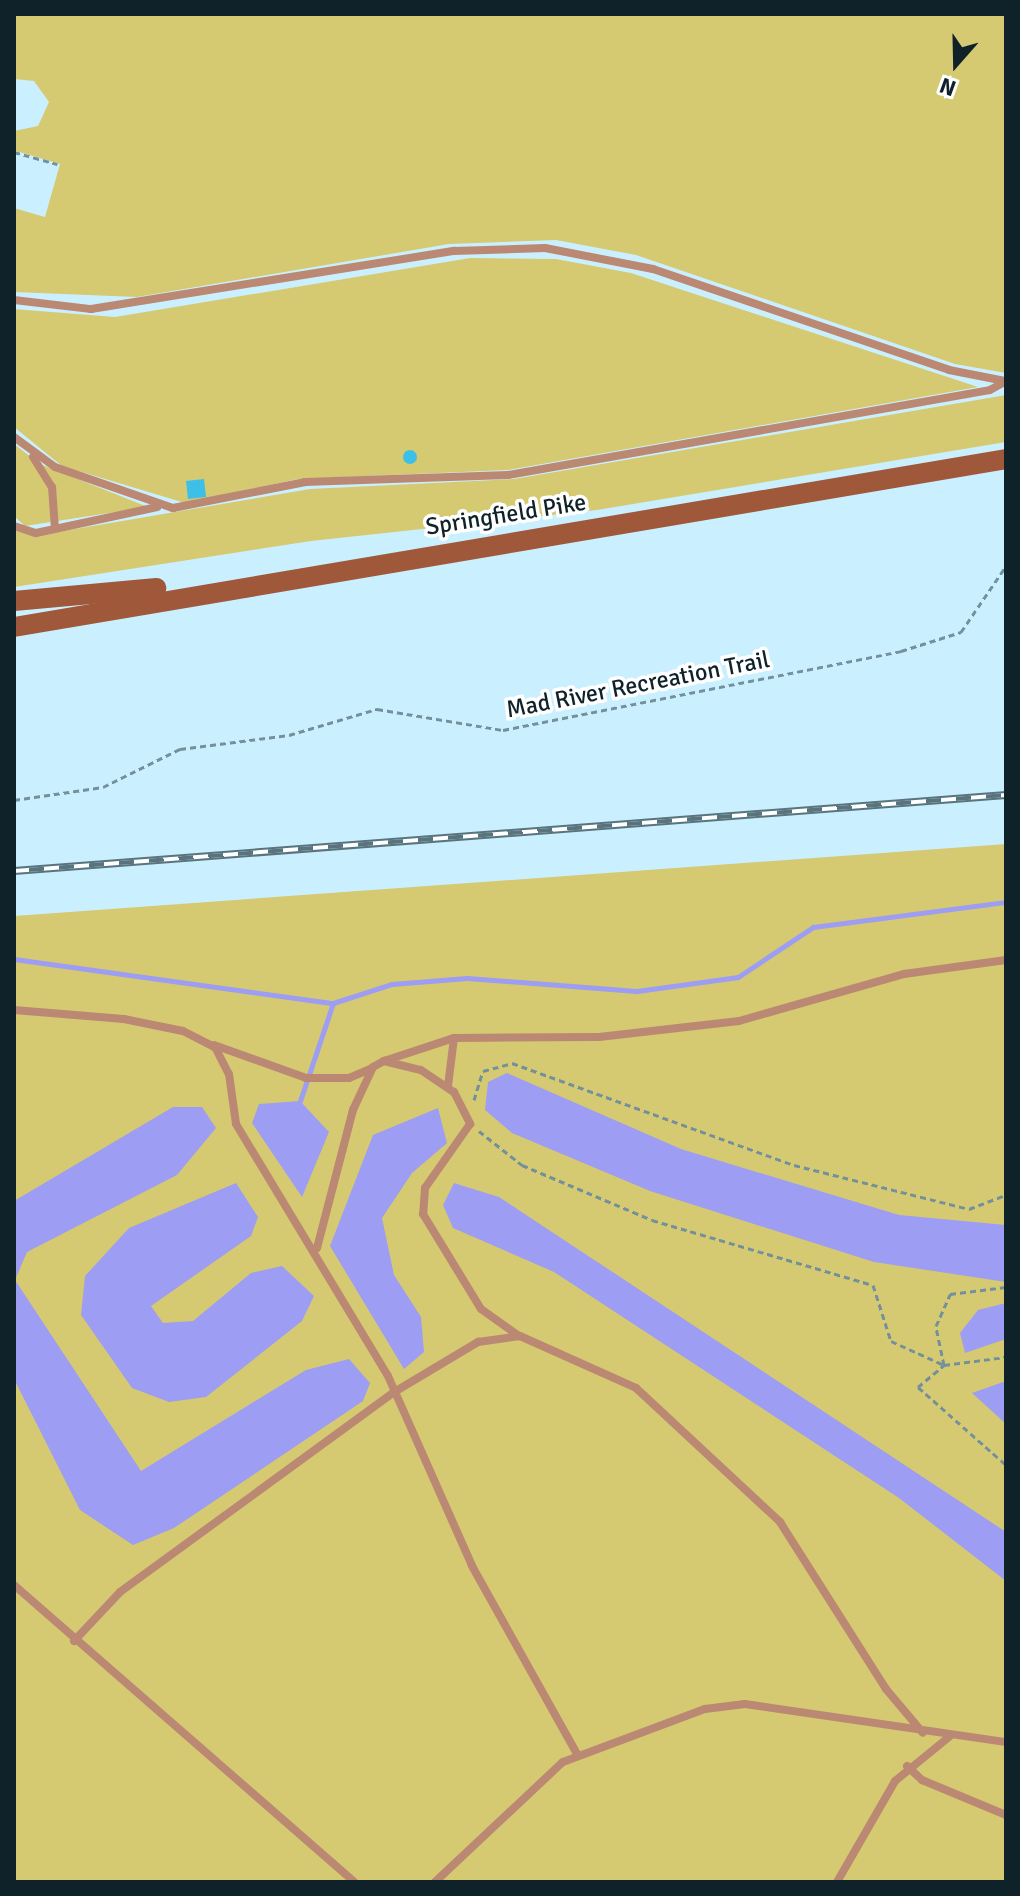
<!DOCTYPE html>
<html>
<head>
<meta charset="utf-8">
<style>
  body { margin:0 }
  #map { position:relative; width:1020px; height:1896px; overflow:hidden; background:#caf0ff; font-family:Signika,sans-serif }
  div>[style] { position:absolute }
  .green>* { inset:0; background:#d5ca72 }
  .water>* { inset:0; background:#9c9df3 }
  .stream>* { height:5px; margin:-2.5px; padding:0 2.5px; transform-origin:2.5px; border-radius:2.5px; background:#9c9df3 }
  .building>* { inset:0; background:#3dc0e7 }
  .round { border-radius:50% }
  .path>* { height:3px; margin-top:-1.5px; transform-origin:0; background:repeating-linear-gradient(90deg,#73909b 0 6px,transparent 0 10px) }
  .service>* { height:8px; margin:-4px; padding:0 4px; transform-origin:4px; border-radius:4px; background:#bb8874 }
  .secondary>* { height:20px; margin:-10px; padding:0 10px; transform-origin:10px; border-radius:10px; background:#a0583a }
  .rail>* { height:8px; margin-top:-4px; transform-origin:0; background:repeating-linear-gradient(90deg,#fff 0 15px,#5a747e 0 30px); box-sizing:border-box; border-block:2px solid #5a747e }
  span { translate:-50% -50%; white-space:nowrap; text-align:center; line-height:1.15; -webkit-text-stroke:7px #fff; paint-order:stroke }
  .street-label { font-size:24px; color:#102229 }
  .frame { position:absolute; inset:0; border:16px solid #102229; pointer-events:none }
  .north { position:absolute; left:916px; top:24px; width:80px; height:80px; -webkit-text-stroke:6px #fff; paint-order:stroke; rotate:200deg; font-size:22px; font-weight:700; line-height:32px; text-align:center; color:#102229 }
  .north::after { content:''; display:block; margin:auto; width:28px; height:36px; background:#102229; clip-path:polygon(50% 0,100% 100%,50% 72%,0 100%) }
</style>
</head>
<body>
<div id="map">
  <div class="green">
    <i style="clip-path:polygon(14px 14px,1006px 14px,1006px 373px,955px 364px,636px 255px,556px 240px,449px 244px,137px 297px,14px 292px,14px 208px,45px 217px,60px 164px,16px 151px,14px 131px,38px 126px,49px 102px,34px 81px,14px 79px)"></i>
    <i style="clip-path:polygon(470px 258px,556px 259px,631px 273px,978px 387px,508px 470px,298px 479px,185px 503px,62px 466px,14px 427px,14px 309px,115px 317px)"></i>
    <i style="clip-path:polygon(1006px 395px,1006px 442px,597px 510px,311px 541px,14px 587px,14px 530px,34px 536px,310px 489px,514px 479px)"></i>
    <i style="clip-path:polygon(14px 444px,40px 464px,148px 507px,25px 526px,14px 516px)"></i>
    <i style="clip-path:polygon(1006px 844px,1006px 1882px,14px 1882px,14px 916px)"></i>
  </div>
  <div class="water">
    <i style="clip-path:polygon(507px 1073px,681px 1149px,899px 1215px,1006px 1225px,1006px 1282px,874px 1262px,650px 1191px,512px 1133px,485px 1110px,488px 1082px)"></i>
    <i style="clip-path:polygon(300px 1101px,329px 1132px,302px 1197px,252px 1123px,259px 1104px)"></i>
    <i style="clip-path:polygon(173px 1107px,202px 1107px,216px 1128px,177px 1175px,27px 1252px,15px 1280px,141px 1471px,306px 1370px,349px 1359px,370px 1383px,363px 1401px,174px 1528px,133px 1545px,80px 1510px,14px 1379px,14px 1201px)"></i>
    <i style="clip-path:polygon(438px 1108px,447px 1143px,412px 1173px,382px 1218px,394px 1275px,421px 1317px,424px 1352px,404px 1369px,330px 1246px,373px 1135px)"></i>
    <i style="clip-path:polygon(236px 1183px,258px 1217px,251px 1236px,151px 1306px,163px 1323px,193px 1321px,251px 1273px,282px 1266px,314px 1296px,302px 1321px,206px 1397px,169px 1402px,132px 1388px,81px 1315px,85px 1276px,129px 1228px)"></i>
    <i style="clip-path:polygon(454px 1183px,499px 1197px,1006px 1532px,1006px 1581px,899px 1498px,554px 1272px,453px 1228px,443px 1205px)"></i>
    <i style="clip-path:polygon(1006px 1303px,1006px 1339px,965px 1353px,960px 1333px,978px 1310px)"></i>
    <i style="clip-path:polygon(1006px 1381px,1006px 1424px,972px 1393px)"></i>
  </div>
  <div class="stream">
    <i style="left:14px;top:959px;width:322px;rotate:7.9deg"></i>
    <i style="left:333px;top:1003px;width:62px;rotate:-17.9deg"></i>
    <i style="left:392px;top:984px;width:75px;rotate:-4.6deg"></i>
    <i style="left:467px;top:978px;width:170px;rotate:4.4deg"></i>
    <i style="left:637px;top:991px;width:102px;rotate:-7.9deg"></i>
    <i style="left:738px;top:977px;width:90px;rotate:-33.7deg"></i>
    <i style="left:813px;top:927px;width:195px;rotate:-7.4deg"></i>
    <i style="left:300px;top:1101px;width:103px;rotate:-71.4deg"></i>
  </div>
  <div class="building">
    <i class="round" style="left:403px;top:450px;width:14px;height:14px"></i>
    <i style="clip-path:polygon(204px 479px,206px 497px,188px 499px,186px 481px)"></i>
  </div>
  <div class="path">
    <i style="left:14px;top:152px;width:45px;rotate:15.6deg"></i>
    <i style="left:14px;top:800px;width:90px;rotate:-8.3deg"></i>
    <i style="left:103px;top:787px;width:86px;rotate:-26.3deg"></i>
    <i style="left:180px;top:749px;width:110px;rotate:-7.3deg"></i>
    <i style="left:289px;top:735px;width:92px;rotate:-16.5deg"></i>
    <i style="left:377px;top:709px;width:128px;rotate:9.5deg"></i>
    <i style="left:503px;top:730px;width:406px;rotate:-11.2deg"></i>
    <i style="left:901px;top:651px;width:63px;rotate:-17.6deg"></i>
    <i style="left:961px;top:632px;width:80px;rotate:-55.7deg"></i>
    <i style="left:474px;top:1100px;width:30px;rotate:-73deg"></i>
    <i style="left:483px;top:1071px;width:30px;rotate:-15deg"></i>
    <i style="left:512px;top:1063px;width:300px;rotate:19.9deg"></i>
    <i style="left:794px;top:1165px;width:180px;rotate:14.1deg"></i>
    <i style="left:969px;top:1209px;width:40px;rotate:-21deg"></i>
    <i style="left:479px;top:1131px;width:55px;rotate:38.3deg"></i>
    <i style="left:522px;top:1165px;width:141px;rotate:22.9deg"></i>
    <i style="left:652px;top:1220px;width:230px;rotate:16.4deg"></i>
    <i style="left:873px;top:1285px;width:59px;rotate:72.2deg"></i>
    <i style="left:891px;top:1341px;width:58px;rotate:24.4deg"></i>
    <i style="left:944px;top:1365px;width:40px;rotate:-102deg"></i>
    <i style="left:936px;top:1326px;width:35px;rotate:-66deg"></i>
    <i style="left:950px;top:1294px;width:56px;rotate:-7.1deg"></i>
    <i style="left:1005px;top:1464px;width:116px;rotate:-138.5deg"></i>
    <i style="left:918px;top:1387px;width:34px;rotate:-40deg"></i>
    <i style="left:944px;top:1365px;width:63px;rotate:-7.4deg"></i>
  </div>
  <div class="service">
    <i style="left:14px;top:300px;width:78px;rotate:6.7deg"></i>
    <i style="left:91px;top:309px;width:368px;rotate:-9.1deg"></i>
    <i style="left:454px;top:251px;width:91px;rotate:-1.9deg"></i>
    <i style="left:545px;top:248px;width:110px;rotate:11deg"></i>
    <i style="left:653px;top:269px;width:313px;rotate:18.8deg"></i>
    <i style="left:949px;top:370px;width:57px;rotate:11.1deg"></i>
    <i style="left:14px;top:437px;width:51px;rotate:36.2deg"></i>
    <i style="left:55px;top:467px;width:125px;rotate:19.2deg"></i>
    <i style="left:173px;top:508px;width:135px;rotate:-11.1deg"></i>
    <i style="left:305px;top:482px;width:203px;rotate:-2deg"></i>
    <i style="left:508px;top:475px;width:489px;rotate:-10deg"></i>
    <i style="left:990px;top:390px;width:18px;rotate:-29deg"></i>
    <i style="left:33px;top:457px;width:36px;rotate:58deg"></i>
    <i style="left:52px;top:487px;width:42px;rotate:85.9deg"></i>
    <i style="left:14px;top:526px;width:23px;rotate:18deg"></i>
    <i style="left:36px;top:533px;width:124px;rotate:-12.1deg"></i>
    <i style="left:14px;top:1010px;width:110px;rotate:4.7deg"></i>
    <i style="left:124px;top:1019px;width:60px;rotate:11.5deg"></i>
    <i style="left:183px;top:1031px;width:36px;rotate:27deg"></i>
    <i style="left:215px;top:1047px;width:30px;rotate:63deg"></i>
    <i style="left:229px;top:1074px;width:50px;rotate:82deg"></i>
    <i style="left:236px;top:1124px;width:294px;rotate:58.9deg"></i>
    <i style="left:388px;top:1376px;width:208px;rotate:66.1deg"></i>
    <i style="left:472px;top:1566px;width:215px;rotate:60.8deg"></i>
    <i style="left:214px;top:1045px;width:98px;rotate:19.7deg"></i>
    <i style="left:306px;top:1078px;width:43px"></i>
    <i style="left:349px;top:1078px;width:25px;rotate:-23deg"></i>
    <i style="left:384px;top:1061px;width:74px;rotate:-18.2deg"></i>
    <i style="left:454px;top:1038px;width:145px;rotate:-0.4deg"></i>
    <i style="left:599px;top:1037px;width:141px;rotate:-6.5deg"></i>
    <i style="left:739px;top:1021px;width:172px;rotate:-15.9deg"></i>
    <i style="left:904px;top:974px;width:103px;rotate:-7.8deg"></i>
    <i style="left:448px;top:1086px;width:48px;rotate:-82.9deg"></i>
    <i style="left:317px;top:1248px;width:143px;rotate:-75.4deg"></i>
    <i style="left:353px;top:1110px;width:47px;rotate:-65.1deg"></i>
    <i style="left:373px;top:1067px;width:13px;rotate:-29deg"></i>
    <i style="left:384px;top:1061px;width:38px;rotate:14deg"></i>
    <i style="left:421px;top:1070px;width:40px;rotate:34deg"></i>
    <i style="left:454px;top:1092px;width:36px;rotate:63deg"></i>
    <i style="left:470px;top:1124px;width:78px;rotate:125.1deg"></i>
    <i style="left:425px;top:1188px;width:26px;rotate:94deg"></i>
    <i style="left:423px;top:1214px;width:111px;rotate:58.6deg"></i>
    <i style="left:481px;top:1309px;width:47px;rotate:35.4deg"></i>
    <i style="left:14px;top:1585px;width:451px;rotate:41.1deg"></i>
    <i style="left:74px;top:1641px;width:67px;rotate:-46.8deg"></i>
    <i style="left:120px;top:1592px;width:341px;rotate:-36.1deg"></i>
    <i style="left:396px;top:1391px;width:96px;rotate:-30.9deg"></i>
    <i style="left:478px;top:1342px;width:42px;rotate:-8.1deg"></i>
    <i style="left:520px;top:1336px;width:127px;rotate:24.1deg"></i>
    <i style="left:636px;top:1388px;width:197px;rotate:42.9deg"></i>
    <i style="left:780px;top:1522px;width:198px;rotate:57.6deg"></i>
    <i style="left:886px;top:1689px;width:57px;rotate:49.9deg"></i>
    <i style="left:907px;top:1766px;width:21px;rotate:43deg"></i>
    <i style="left:922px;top:1780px;width:91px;rotate:22.6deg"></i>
    <i style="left:435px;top:1882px;width:175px;rotate:-43.2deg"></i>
    <i style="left:563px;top:1762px;width:152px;rotate:-20.5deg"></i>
    <i style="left:705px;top:1709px;width:40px;rotate:-7.1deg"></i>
    <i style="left:745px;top:1704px;width:264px;rotate:8.3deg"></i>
    <i style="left:837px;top:1882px;width:116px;rotate:-60.1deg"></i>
    <i style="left:895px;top:1781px;width:70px;rotate:-39.2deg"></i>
  </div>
  <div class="secondary">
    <i style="left:14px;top:601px;width:143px;rotate:-5.2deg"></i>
    <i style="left:14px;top:627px;width:1006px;rotate:-9.61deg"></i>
  </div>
  <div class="rail">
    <i style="left:14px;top:871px;width:995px;rotate:-4.38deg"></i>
  </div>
  <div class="street-label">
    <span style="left:506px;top:515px;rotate:-9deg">Springfield Pike</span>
    <span style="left:638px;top:685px;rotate:-11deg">Mad River Recreation Trail</span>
  </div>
  <div class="frame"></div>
  <div class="north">N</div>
</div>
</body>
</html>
